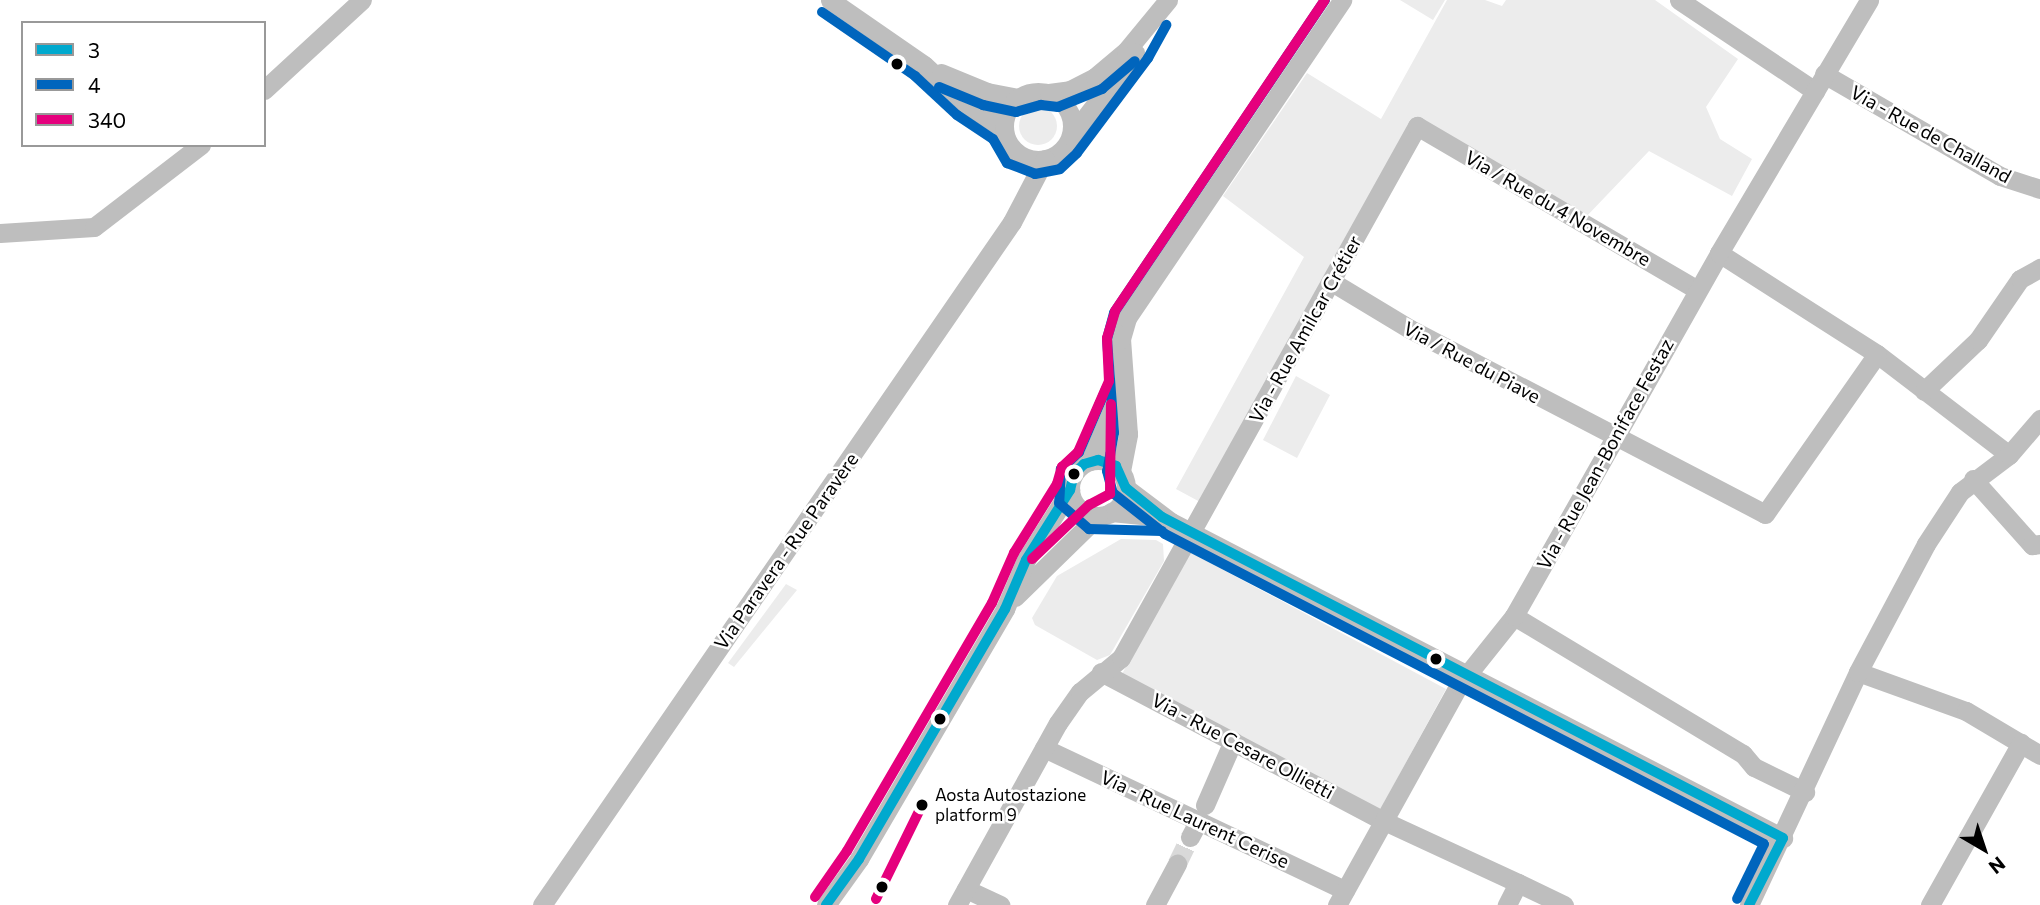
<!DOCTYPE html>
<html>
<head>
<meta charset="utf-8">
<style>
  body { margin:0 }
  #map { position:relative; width:2040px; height:905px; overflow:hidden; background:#fff; font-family:Commissioner,sans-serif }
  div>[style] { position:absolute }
  .green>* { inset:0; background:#ececec }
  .round { border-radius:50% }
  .minor-tunnel>* { height:19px; margin-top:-9.5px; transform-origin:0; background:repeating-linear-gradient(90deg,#d9d9d9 0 19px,transparent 0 29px) }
  .minor>* { height:19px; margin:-9.5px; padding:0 9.5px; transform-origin:9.5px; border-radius:9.5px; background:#bebebe }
  .minor>.ring { margin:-9.5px; padding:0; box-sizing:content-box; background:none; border:19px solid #bebebe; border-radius:50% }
  .bus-1>* { height:10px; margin:-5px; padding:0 5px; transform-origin:5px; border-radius:5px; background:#00a9ce }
  .bus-2>* { height:10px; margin:-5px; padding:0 5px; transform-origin:5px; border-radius:5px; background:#0065bd }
  .bus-3>* { height:10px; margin:-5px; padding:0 5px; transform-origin:5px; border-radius:5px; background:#e5007d }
  .dots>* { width:19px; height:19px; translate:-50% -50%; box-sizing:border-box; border:4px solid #fff; border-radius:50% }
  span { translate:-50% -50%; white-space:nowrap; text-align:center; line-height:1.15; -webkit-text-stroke:5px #fff; paint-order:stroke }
  .bus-label { font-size:17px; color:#000 }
  .left { translate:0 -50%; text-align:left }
  .street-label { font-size:19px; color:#000 }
  .legend { position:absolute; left:21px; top:21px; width:245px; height:126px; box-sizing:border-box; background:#fff; border:2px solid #999; margin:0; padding:9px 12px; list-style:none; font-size:21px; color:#000 }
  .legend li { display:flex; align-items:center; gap:14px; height:35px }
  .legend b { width:35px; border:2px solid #999 }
  .north { position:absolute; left:1949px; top:814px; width:70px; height:70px; -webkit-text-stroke:5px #fff; paint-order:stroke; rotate:141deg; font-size:19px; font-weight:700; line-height:28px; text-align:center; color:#000 }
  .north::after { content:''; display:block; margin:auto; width:24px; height:32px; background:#000; clip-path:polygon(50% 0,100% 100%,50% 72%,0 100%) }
</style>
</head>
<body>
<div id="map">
  <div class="green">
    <i style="clip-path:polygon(1400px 0,1445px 0,1433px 20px)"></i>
    <i style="clip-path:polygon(1447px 0,1485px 0,1502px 6px,1506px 0,1655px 0,1738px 59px,1706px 107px,1720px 139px,1752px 159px,1732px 196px,1649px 151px,1584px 219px,1416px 119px,1202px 503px,1176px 489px,1304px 257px,1223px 196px,1307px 73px,1381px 119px)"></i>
    <i class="round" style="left:1019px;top:107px;width:38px;height:38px"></i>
    <i style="clip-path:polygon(1296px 376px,1330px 395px,1297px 458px,1263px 440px)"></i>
    <i style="clip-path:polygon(1121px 539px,1156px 540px,1163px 544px,1164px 561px,1110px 655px,1097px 660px,1035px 625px,1032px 618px,1057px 576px)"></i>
    <i style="clip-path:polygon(1188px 551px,1446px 689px,1379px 812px,1122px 674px)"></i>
    <i style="clip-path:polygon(786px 584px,797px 590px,734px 667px,728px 663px)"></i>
  </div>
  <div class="minor-tunnel">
    <i style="left:1177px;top:864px;width:30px;rotate:-64deg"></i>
  </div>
  <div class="minor">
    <i style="left:830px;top:0;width:114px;rotate:34.7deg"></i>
    <i style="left:924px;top:65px;width:57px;rotate:42.9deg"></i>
    <i style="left:966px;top:104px;width:45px;rotate:33.3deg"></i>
    <i style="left:1679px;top:0;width:164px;rotate:33.8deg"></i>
    <i style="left:941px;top:73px;width:50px;rotate:22.4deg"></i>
    <i style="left:987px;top:92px;width:33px;rotate:11deg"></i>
    <i style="left:1824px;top:74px;width:203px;rotate:30.1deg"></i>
    <i style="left:2000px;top:176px;width:42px;rotate:18deg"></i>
    <i style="left:264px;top:90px;width:133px;rotate:-42.6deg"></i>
    <i class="ring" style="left:1004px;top:92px;width:49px;height:49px"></i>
    <i style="left:1049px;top:93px;width:21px;rotate:-8deg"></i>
    <i style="left:1070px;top:90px;width:28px;rotate:-27deg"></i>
    <i style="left:1095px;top:77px;width:40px;rotate:-40deg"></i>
    <i style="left:1126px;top:51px;width:66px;rotate:-50.5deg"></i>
    <i style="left:1071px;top:136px;width:105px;rotate:-52.4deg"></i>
    <i style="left:0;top:233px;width:94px;rotate:-3.7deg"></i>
    <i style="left:94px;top:227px;width:135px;rotate:-37.5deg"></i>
    <i style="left:1719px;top:253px;width:188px;rotate:32.6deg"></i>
    <i style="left:1877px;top:354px;width:166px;rotate:37.4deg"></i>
    <i style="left:1332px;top:282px;width:91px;rotate:31.1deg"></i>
    <i style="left:1410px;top:329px;width:400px;rotate:27.5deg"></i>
    <i style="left:1765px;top:514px;width:195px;rotate:-55deg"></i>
    <i style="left:1924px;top:391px;width:74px;rotate:-43.4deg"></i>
    <i style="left:1978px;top:340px;width:74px;rotate:-55.5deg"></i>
    <i style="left:2020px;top:279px;width:23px;rotate:-29deg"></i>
    <i class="ring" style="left:1070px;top:460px;width:37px;height:37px"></i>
    <i style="left:1090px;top:461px;width:83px;rotate:-66.5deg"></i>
    <i style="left:1121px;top:471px;width:38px;rotate:-79deg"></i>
    <i style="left:1128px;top:434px;width:95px;rotate:-94.2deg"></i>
    <i style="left:1121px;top:339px;width:22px;rotate:-74deg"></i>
    <i style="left:1127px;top:318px;width:384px;rotate:-55.9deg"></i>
    <i style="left:1973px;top:479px;width:89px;rotate:48.2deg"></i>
    <i style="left:2032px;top:545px;width:8px;rotate:-7deg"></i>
    <i style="left:1126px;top:488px;width:56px;rotate:37.1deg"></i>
    <i style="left:1171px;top:522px;width:689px;rotate:27.31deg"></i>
    <i style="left:1111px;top:512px;width:51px;rotate:5.6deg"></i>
    <i style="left:1015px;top:597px;width:116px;rotate:-44.3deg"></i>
    <i style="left:1514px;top:616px;width:267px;rotate:31.1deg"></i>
    <i style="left:1743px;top:754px;width:17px;rotate:50deg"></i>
    <i style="left:1754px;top:767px;width:57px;rotate:26.1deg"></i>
    <i style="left:1101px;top:672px;width:320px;rotate:27.8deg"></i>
    <i style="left:1384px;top:821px;width:148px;rotate:24.8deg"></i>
    <i style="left:1518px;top:883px;width:25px;rotate:117deg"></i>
    <i style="left:1858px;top:672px;width:115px;rotate:19.9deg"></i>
    <i style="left:1966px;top:711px;width:86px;rotate:30.7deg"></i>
    <i style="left:1044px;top:748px;width:333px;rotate:25.3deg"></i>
    <i style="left:1205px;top:805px;width:70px;rotate:-66.4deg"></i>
    <i style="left:1190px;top:837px;width:19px;rotate:-62deg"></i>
    <i style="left:1518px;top:883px;width:51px;rotate:25.6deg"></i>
    <i style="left:966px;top:889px;width:38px;rotate:25deg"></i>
    <i style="left:542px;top:905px;width:829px;rotate:-55.47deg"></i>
    <i style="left:1012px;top:222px;width:71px;rotate:-62.4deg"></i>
    <i style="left:826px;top:905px;width:57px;rotate:-54.3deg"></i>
    <i style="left:859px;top:859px;width:290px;rotate:-59.7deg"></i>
    <i style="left:1005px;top:609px;width:53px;rotate:-66.8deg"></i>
    <i style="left:1026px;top:560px;width:83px;rotate:-57.8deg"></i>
    <i style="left:957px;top:905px;width:208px;rotate:-61deg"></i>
    <i style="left:1058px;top:723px;width:38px;rotate:-55deg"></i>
    <i style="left:1080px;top:692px;width:53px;rotate:-39.7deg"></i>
    <i style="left:1121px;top:658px;width:609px;rotate:-60.91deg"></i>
    <i style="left:1417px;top:126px;width:325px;rotate:30.3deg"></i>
    <i style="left:1155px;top:905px;width:47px;rotate:-61.8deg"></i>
    <i style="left:1337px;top:905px;width:252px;rotate:-61deg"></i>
    <i style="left:1459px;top:685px;width:88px;rotate:-51.4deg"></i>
    <i style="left:1514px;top:616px;width:417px;rotate:-60.5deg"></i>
    <i style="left:1719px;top:253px;width:294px;rotate:-59.3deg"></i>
    <i style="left:1749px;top:905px;width:257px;rotate:-64.9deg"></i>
    <i style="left:1858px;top:672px;width:145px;rotate:-62deg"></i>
    <i style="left:1926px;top:544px;width:62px;rotate:-56.8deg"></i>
    <i style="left:1960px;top:492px;width:61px;rotate:-37.1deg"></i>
    <i style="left:2009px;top:455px;width:48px;rotate:-49.3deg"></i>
    <i style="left:1930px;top:905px;width:186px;rotate:-60.7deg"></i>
  </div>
  <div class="bus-1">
    <i style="left:826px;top:905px;width:57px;rotate:-54.3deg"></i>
    <i style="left:859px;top:859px;width:290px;rotate:-59.7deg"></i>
    <i style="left:1005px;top:609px;width:53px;rotate:-66.8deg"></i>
    <i style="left:1026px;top:560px;width:83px;rotate:-57.8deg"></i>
    <i style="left:1070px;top:490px;width:16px;rotate:-76deg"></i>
    <i style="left:1074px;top:474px;width:14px;rotate:-45deg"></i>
    <i style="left:1084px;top:464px;width:15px;rotate:-16deg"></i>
    <i style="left:1098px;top:460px;width:19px;rotate:18deg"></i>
    <i style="left:1116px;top:466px;width:24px;rotate:66deg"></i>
    <i style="left:1126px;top:488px;width:46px;rotate:38.9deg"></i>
    <i style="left:1162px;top:517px;width:699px;rotate:27.33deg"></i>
    <i style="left:1749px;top:905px;width:75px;rotate:-63.1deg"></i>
  </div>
  <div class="bus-2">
    <i style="left:1325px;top:0;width:377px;rotate:124deg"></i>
    <i style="left:1114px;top:313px;width:27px;rotate:105deg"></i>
    <i style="left:1107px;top:339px;width:94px;rotate:85.7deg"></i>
    <i style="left:1114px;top:433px;width:39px;rotate:100deg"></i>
    <i style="left:1107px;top:471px;width:23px;rotate:75deg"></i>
    <i style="left:1113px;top:493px;width:66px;rotate:38.3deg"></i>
    <i style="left:1165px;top:534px;width:674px;rotate:27.36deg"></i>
    <i style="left:1764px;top:844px;width:61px;rotate:116.1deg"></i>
    <i style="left:822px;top:12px;width:113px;rotate:34.5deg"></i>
    <i style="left:915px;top:76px;width:57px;rotate:42.9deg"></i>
    <i style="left:957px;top:115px;width:43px;rotate:33.7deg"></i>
    <i style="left:993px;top:139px;width:28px;rotate:60deg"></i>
    <i style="left:1007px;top:163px;width:30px;rotate:21deg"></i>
    <i style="left:1035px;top:174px;width:25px;rotate:-11deg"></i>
    <i style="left:1060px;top:169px;width:23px;rotate:-43deg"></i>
    <i style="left:1077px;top:153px;width:119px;rotate:-53.2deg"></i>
    <i style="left:1148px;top:58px;width:38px;rotate:-61deg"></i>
    <i style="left:939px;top:87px;width:48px;rotate:22.2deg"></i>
    <i style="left:983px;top:105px;width:34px;rotate:12deg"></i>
    <i style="left:1016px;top:112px;width:26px;rotate:-16deg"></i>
    <i style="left:1041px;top:105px;width:17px;rotate:7deg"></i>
    <i style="left:1058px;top:107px;width:48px;rotate:-22.2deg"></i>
    <i style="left:1102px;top:89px;width:43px;rotate:-40.3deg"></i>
    <i style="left:1106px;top:389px;width:69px;rotate:113.2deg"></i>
    <i style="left:1079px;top:452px;width:25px;rotate:137deg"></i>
    <i style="left:1061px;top:469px;width:34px;rotate:93deg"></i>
    <i style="left:1059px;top:503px;width:40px;rotate:41deg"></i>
    <i style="left:1089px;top:529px;width:73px;rotate:1.6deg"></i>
  </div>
  <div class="bus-3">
    <i style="left:1032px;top:559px;width:79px;rotate:-43.5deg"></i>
    <i style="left:1089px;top:505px;width:24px;rotate:-28deg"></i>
    <i style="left:1110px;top:494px;width:90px;rotate:-89.4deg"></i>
    <i style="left:815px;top:897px;width:56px;rotate:-55.2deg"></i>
    <i style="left:847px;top:851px;width:287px;rotate:-59.7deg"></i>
    <i style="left:992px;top:603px;width:55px;rotate:-66.3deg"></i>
    <i style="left:1014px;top:553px;width:81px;rotate:-58.1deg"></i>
    <i style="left:1057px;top:484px;width:18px;rotate:-74deg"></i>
    <i style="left:1062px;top:467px;width:22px;rotate:-43deg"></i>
    <i style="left:1078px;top:452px;width:77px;rotate:-66.4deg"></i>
    <i style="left:1109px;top:381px;width:43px;rotate:-92.7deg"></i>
    <i style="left:1107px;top:338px;width:28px;rotate:-73deg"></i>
    <i style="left:1115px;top:311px;width:375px;rotate:-56deg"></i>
    <i style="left:876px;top:899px;width:105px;rotate:-63.9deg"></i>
  </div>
  <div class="dots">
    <i style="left:897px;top:64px;background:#000"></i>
    <i style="left:1074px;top:474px;background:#000"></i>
    <i style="left:1436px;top:659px;background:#000"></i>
    <i style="left:940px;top:719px;background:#000"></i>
    <i style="left:922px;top:805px;background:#000"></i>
    <i style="left:882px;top:887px;background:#000"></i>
  </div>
  <div class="bus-label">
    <span class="left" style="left:935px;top:805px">Aosta Autostazione<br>platform 9</span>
  </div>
  <div class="street-label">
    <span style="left:1931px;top:134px;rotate:29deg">Via - Rue de Challand</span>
    <span style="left:1558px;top:208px;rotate:30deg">Via / Rue du 4 Novembre</span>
    <span style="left:1305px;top:329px;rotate:-61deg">Via - Rue Amilcar Crétier</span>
    <span style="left:1472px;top:362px;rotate:28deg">Via / Rue du Piave</span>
    <span style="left:1605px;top:454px;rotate:-61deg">Via - Rue Jean-Boniface Festaz</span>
    <span style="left:786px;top:551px;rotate:-55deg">Via Paravera - Rue Paravère</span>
    <span style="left:1243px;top:746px;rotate:28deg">Via - Rue Cesare Ollietti</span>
    <span style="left:1195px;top:819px;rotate:25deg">Via - Rue Laurent Cerise</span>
  </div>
  <ul class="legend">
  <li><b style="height:9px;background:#00a9ce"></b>3</li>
  <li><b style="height:9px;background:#0065bd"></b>4</li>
  <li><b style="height:9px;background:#e5007d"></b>340</li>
  </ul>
  <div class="north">N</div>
</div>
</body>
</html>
